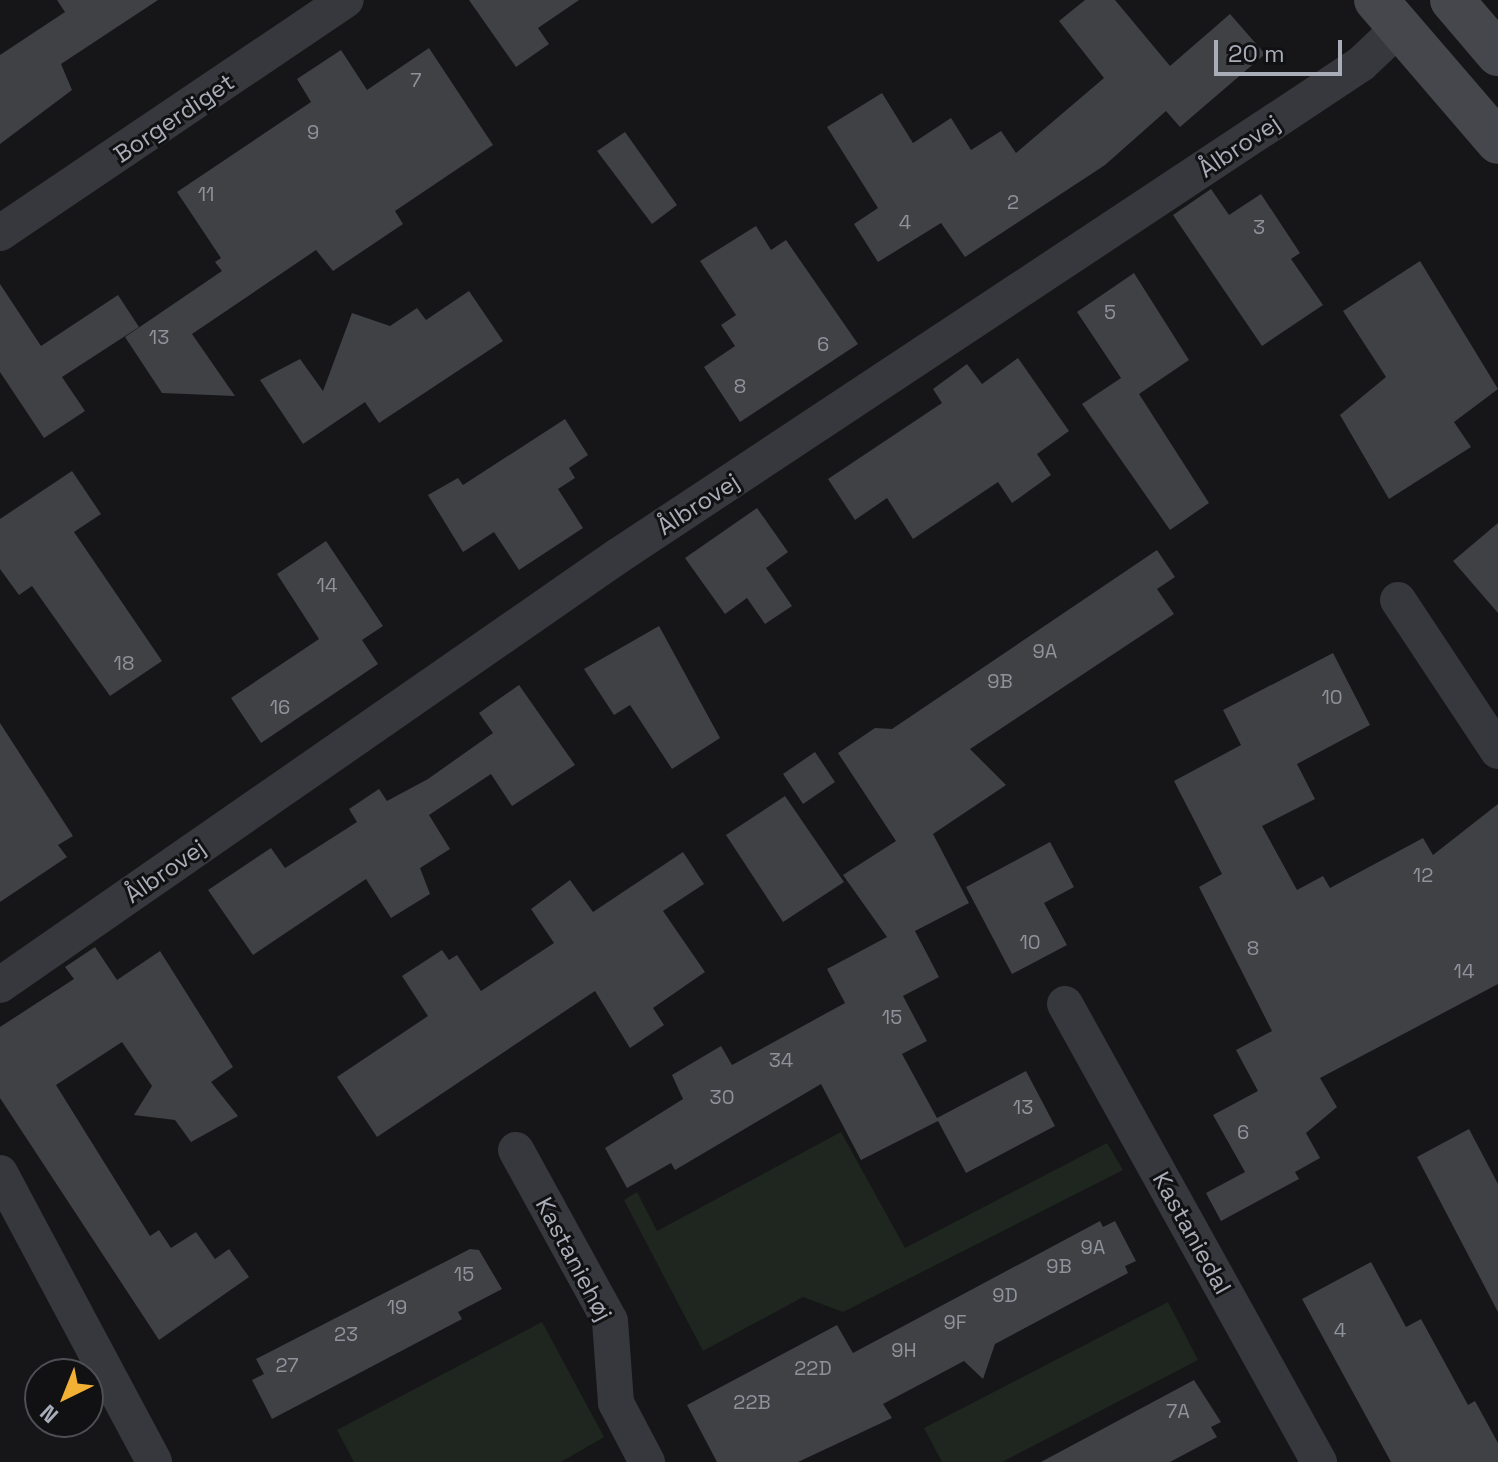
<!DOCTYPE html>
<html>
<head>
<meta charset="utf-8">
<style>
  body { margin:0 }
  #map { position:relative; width:1498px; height:1462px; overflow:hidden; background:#161618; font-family:"Space Grotesk",sans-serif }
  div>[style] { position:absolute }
  .green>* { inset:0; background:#1e261f }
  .building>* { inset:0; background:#404145 }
  .minor>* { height:36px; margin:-18px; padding:0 18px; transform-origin:18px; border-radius:18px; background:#37383d }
  .secondary>* { height:44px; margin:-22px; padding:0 22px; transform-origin:22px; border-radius:22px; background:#45474d }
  span { translate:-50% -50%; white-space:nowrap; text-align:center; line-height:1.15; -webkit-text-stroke:6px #111113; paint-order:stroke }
  .number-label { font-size:20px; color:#8e929b }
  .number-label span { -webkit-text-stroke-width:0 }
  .street-label { font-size:24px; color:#a8adb8 }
  .north { position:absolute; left:24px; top:1358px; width:80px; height:80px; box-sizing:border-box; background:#111113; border:2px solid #4d4f55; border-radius:50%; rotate:223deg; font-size:22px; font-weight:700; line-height:32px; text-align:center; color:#a8adb8 }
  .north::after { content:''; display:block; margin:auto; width:28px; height:36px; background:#f2b134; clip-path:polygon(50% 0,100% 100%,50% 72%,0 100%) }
  .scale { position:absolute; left:1214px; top:40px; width:128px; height:36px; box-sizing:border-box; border:4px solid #a8adb8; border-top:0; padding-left:10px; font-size:24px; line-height:28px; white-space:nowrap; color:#a8adb8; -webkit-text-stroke:6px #111113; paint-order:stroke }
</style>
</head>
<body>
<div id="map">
  <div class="green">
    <i style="clip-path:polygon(841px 1132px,905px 1248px,1107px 1143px,1123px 1170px,843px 1312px,803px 1297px,703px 1351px,624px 1200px,637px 1192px,657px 1231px)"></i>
    <i style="clip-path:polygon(1168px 1302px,1198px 1360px,1002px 1462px,942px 1462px,924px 1428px)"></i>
    <i style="clip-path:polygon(542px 1322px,604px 1437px,561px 1462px,354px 1462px,337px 1430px)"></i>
  </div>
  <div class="building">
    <i style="clip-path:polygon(57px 0,158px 0,61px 64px,72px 90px,0 144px,0 55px,65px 12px)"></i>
    <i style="clip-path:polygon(469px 0,579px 0,538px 28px,549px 44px,516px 67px)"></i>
    <i style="clip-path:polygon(1085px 0,1115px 0,1170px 66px,1230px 14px,1265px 54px,1180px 127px,1166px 111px,1105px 165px,965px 257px,941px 223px,878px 262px,854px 224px,878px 208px,827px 127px,882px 93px,913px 143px,951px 118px,971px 150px,1001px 131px,1016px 153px,1104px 78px,1059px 21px)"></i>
    <i style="clip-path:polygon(429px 48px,493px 145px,395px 211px,403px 224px,333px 271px,316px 250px,192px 334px,235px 396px,162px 393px,125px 337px,222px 271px,215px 262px,221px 258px,177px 192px,311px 102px,297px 79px,341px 50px,367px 90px)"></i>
    <i style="clip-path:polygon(625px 132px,677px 205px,652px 224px,597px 151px)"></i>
    <i style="clip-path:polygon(1211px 189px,1229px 215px,1261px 194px,1300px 253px,1291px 259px,1323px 305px,1262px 346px,1173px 215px)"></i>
    <i style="clip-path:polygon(756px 226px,771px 250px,786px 240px,858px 344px,740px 422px,704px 367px,735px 346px,721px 325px,736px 315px,700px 261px)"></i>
    <i style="clip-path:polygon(1420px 261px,1498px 389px,1454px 422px,1471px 447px,1389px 499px,1340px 415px,1386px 377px,1343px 311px)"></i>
    <i style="clip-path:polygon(1134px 273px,1189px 360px,1139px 394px,1209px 503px,1170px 530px,1082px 404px,1121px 378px,1077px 312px)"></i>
    <i style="clip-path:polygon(0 284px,41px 346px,118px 295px,139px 327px,62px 377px,85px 411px,44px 438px,0 372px)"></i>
    <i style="clip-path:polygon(469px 291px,503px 341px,379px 423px,365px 402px,303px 444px,260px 380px,300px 359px,323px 391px,352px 313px,390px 326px,417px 308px,426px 320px)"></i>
    <i style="clip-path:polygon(1018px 358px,1069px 431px,1037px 454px,1051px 475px,1012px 503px,998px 482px,913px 539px,887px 498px,855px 520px,828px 479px,942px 403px,933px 389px,967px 364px,982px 384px)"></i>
    <i style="clip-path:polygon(565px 419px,588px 455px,569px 468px,575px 478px,558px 489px,583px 528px,519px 570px,494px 532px,463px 552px,428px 495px,458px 478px,463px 485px)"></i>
    <i style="clip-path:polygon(72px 471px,101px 514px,74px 532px,162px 661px,110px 696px,32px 586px,19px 595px,0 569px,0 519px)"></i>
    <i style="clip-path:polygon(757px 508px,788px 552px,766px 568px,792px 606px,765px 624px,747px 598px,725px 614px,685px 558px)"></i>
    <i style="clip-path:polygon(1498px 523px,1498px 613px,1453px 561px)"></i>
    <i style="clip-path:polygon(326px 541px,383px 626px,362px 640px,378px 664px,261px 743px,231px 698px,319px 639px,277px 574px)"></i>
    <i style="clip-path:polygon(1157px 550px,1175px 577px,1157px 589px,1174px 614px,970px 749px,1006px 785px,933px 834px,969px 903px,915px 931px,939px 977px,903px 996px,927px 1041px,902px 1054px,937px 1118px,1026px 1071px,1055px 1126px,966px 1173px,938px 1121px,861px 1160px,821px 1084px,675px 1170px,671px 1163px,627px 1188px,605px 1148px,683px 1099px,672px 1075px,721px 1046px,732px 1065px,845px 1003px,827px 969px,887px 937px,843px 875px,896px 841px,838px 753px,875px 728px,892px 729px)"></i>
    <i style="clip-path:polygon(659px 626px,720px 738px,672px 769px,630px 705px,614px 715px,584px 669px)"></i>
    <i style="clip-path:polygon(1333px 653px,1370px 725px,1297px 764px,1315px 799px,1262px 826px,1297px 890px,1323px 876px,1330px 888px,1423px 838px,1433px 855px,1498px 804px,1498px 984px,1320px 1078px,1337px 1107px,1306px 1133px,1320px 1158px,1295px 1172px,1299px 1179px,1221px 1221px,1206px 1193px,1245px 1172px,1213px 1115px,1258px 1091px,1236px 1050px,1272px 1031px,1199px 887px,1222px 874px,1174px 781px,1241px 745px,1223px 710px)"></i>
    <i style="clip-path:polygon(519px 685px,575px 765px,512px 806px,491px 774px,429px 815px,450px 849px,420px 868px,430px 894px,391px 918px,366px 879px,253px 955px,208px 890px,271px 848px,285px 868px,357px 822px,349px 809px,379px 789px,387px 801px,428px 779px,493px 733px,479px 713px)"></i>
    <i style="clip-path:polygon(0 723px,73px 836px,58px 845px,67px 857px,0 902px)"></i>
    <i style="clip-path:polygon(815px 752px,835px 782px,803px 804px,783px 774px)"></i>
    <i style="clip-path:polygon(785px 796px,844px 882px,783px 922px,726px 835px)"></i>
    <i style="clip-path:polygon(1050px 842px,1074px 887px,1044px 903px,1067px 945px,1012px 974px,966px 887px)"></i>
    <i style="clip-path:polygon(683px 852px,704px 884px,663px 911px,705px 972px,653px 1008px,664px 1025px,630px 1048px,595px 991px,377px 1137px,337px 1077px,428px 1016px,402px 976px,442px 950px,449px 960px,457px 955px,481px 991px,554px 943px,531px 909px,570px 880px,593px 912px)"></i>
    <i style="clip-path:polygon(95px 947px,117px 980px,160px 951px,233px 1067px,211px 1082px,238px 1116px,191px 1142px,175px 1120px,134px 1115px,152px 1086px,122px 1042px,56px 1085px,150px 1236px,159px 1230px,171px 1248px,196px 1232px,215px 1259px,229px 1249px,249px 1277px,159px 1340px,0 1098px,0 1027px,74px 979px,65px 967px)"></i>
    <i style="clip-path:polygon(1469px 1129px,1498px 1184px,1498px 1312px,1417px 1157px)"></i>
    <i style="clip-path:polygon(1100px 1221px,1103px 1227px,1115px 1221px,1136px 1261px,1125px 1266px,1128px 1273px,995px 1344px,983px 1379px,964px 1361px,883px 1404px,892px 1418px,798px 1462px,717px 1462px,687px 1405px,837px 1325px,853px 1353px)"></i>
    <i style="clip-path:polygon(470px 1249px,479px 1250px,502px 1289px,458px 1312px,462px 1319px,272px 1419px,252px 1380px,264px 1374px,256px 1359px)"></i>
    <i style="clip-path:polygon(1371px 1262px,1406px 1327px,1421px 1319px,1468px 1405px,1475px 1401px,1498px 1443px,1498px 1462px,1391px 1462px,1302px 1299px)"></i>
    <i style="clip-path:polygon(1194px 1380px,1221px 1422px,1211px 1427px,1217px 1437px,1170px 1462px,1041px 1462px)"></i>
  </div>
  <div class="minor">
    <i style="left:0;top:233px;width:417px;rotate:-34deg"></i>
    <i style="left:1398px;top:600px;width:181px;rotate:56.5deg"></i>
    <i style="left:0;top:985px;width:752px;rotate:-34.77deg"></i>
    <i style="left:618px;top:556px;width:891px;rotate:-33.51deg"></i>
    <i style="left:1361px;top:64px;width:54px;rotate:-43.5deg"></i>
    <i style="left:1065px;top:1004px;width:524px;rotate:60.99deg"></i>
    <i style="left:516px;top:1150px;width:195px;rotate:61.2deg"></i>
    <i style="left:610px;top:1321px;width:82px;rotate:85.8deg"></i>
    <i style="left:616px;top:1403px;width:67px;rotate:62.3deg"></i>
    <i style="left:0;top:1173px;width:327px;rotate:61.9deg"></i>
  </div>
  <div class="secondary">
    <i style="left:1376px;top:0;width:187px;rotate:49.3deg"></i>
    <i style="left:1452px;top:0;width:71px;rotate:49.6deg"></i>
  </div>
  <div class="number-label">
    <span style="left:416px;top:80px">7</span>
    <span style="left:313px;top:132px">9</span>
    <span style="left:206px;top:194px">11</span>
    <span style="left:1013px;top:202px">2</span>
    <span style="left:905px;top:222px">4</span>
    <span style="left:1259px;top:227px">3</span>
    <span style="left:1110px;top:312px">5</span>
    <span style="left:159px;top:337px">13</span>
    <span style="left:823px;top:344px">6</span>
    <span style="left:740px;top:386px">8</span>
    <span style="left:327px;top:585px">14</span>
    <span style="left:1045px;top:651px">9A</span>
    <span style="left:124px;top:663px">18</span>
    <span style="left:1000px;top:681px">9B</span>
    <span style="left:1332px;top:697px">10</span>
    <span style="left:280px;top:707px">16</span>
    <span style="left:1423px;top:875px">12</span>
    <span style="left:1030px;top:942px">10</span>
    <span style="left:1253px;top:948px">8</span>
    <span style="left:1464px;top:971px">14</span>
    <span style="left:892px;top:1017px">15</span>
    <span style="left:781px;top:1060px">34</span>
    <span style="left:722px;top:1097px">30</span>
    <span style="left:1023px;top:1107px">13</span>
    <span style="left:1243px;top:1132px">6</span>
    <span style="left:1093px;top:1247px">9A</span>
    <span style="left:1059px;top:1266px">9B</span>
    <span style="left:464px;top:1274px">15</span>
    <span style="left:1005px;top:1295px">9D</span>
    <span style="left:397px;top:1307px">19</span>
    <span style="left:955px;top:1322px">9F</span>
    <span style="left:1340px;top:1330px">4</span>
    <span style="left:346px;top:1334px">23</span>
    <span style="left:904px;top:1350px">9H</span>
    <span style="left:287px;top:1365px">27</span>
    <span style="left:813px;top:1368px">22D</span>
    <span style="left:752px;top:1402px">22B</span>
    <span style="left:1178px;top:1411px">7A</span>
  </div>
  <div class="street-label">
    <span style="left:174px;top:118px;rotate:-34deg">Borgerdiget</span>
    <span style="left:1239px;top:146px;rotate:-34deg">Ålbrovej</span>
    <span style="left:698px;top:504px;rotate:-33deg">Ålbrovej</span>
    <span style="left:165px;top:871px;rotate:-35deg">Ålbrovej</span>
    <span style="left:1192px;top:1233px;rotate:61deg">Kastaniedal</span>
    <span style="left:574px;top:1259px;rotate:62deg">Kastaniehøj</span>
  </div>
  <div class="north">N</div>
  <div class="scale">20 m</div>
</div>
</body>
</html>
